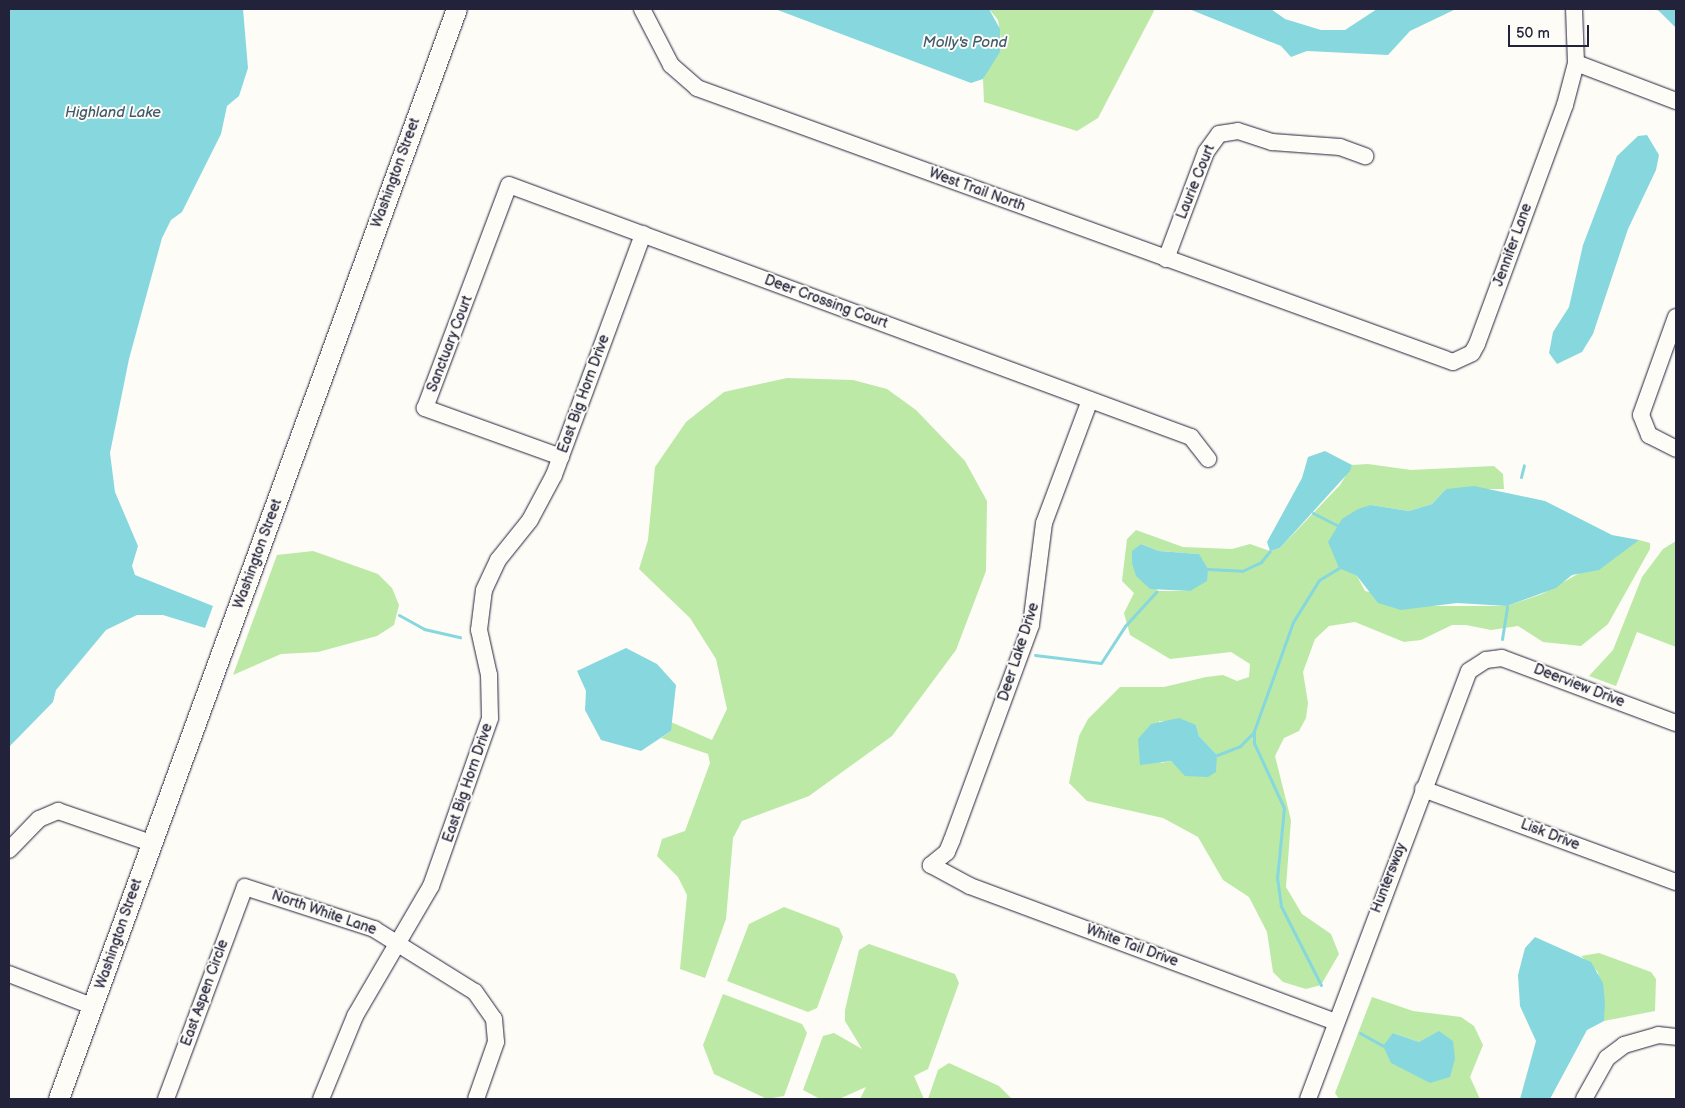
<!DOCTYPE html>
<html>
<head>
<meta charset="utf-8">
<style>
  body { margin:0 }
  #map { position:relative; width:1685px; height:1108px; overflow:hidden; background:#fdfcf7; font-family:"Balsamiq Sans",sans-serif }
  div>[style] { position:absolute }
  .green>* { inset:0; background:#bce9a6 }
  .water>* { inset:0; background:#87d8de }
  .stream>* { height:3px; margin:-1.5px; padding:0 1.5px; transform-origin:1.5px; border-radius:1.5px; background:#87d8de }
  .roads { filter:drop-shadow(0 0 1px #22223b) drop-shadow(0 0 1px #22223b) }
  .minor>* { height:16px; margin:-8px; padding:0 8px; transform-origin:8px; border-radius:8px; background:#fdfcf7 }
  .major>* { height:20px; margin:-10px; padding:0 10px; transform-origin:10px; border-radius:10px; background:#fdfcf7 }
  span { translate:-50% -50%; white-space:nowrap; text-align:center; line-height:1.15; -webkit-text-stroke:4px #fdfcf7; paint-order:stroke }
  .street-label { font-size:14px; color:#22223b }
  .water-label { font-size:15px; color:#40596c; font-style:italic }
  .frame { position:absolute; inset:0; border:10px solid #22223b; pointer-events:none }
  .scale { position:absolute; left:1508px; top:25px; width:81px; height:22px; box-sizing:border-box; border:2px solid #22223b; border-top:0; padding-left:6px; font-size:15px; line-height:18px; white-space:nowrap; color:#22223b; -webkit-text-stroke:4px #fdfcf7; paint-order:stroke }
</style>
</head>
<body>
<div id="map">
  <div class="green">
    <i style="clip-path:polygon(989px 9px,1153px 9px,1154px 11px,1098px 118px,1077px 131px,984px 102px,983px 79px,1001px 41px,998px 20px)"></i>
    <i style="clip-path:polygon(787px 378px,853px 380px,887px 389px,916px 410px,965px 461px,987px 501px,986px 571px,956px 650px,892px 736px,809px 796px,742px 821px,733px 838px,726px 919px,705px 978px,680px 969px,687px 895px,678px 877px,657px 856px,662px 839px,685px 831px,710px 763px,708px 754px,661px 738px,671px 731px,671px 722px,712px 740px,727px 709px,716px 659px,690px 618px,639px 569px,648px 540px,655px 467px,686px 422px,724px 392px)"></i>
    <i style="clip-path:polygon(evenodd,1368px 464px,1411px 470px,1494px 466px,1503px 474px,1504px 489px,1446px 489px,1432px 504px,1409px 511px,1371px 505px,1339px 567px,1357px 576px,1365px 591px,1430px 606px,1507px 606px,1542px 594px,1639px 540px,1650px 543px,1650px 549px,1608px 624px,1581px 646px,1543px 642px,1518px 626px,1491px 630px,1466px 625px,1452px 625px,1421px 640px,1404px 642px,1355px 622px,1329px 626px,1315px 639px,1303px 672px,1308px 703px,1306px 718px,1299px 731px,1284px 738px,1275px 756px,1291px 820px,1286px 887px,1302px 914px,1331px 934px,1339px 954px,1321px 985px,1306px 989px,1283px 982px,1273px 972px,1267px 932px,1249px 897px,1223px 880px,1198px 837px,1163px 818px,1087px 801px,1069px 783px,1079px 736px,1088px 719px,1120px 687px,1164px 687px,1206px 677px,1223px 675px,1237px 681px,1249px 677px,1250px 664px,1231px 652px,1170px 659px,1130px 635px,1124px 613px,1134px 593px,1122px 581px,1127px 539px,1136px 530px,1183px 547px,1232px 549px,1250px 544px,1270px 551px,1280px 548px,1340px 485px,1352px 465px,1368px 464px,1141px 544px,1159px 551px,1199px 554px,1190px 591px,1157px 591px,1141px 544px,1368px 464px,1159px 721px,1196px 725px,1199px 736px,1217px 755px,1183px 772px,1171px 761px,1161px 763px,1159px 721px)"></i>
    <i style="clip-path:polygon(1676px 541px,1676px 647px,1637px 632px,1616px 686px,1589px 676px,1613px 650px,1642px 577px,1663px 549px)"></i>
    <i style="clip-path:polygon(313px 551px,378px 574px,392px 588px,399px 605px,394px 625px,377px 636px,318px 652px,281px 654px,233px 675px,277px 555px)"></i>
    <i style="clip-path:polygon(784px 907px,839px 928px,843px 937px,817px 1008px,808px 1012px,727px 981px,749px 924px)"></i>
    <i style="clip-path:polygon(869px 944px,955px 974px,959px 983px,928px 1069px,914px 1076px,924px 1099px,860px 1099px,866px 1087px,839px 1099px,820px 1099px,803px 1090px,823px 1036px,834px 1033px,862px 1049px,845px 1021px,845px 1010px,859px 950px)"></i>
    <i style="clip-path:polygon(1599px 953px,1651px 972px,1656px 979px,1655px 1011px,1604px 1021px,1598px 972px,1581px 956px)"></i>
    <i style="clip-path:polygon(723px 994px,802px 1024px,807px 1033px,784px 1096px,767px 1099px,714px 1074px,703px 1045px)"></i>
    <i style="clip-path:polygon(evenodd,1372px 997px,1413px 1011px,1461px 1017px,1474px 1026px,1483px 1045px,1470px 1077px,1480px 1099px,1339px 1099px,1335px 1093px,1372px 997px,1393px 1033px,1419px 1042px,1434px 1035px,1430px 1083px,1393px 1033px)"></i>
    <i style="clip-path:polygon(949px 1063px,999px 1086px,1012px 1099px,928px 1099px,938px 1070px)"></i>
  </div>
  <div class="water">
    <i style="clip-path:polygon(9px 9px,243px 9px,248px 68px,239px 96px,227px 106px,221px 134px,182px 212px,171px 220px,162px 238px,129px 359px,110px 453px,115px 492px,138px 546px,132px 566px,135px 575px,213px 606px,205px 628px,163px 615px,137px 615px,106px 630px,56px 690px,53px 702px,9px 747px)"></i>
    <i style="clip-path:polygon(775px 9px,989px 9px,1000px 29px,1000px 52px,983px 79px,971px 83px)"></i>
    <i style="clip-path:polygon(1189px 9px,1271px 9px,1285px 19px,1321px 30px,1345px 30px,1377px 9px,1456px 9px,1410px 31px,1388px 55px,1307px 51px,1291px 57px,1281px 46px)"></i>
    <i style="clip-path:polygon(1656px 9px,1676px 9px,1676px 28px,1660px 12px)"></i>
    <i style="clip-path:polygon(1647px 135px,1659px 155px,1656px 170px,1628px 229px,1593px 334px,1582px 352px,1557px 364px,1549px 353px,1553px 332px,1569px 307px,1583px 245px,1617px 156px,1638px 136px)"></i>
    <i style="clip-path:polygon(1325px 451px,1352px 465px,1350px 471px,1280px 548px,1270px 551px,1267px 542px,1302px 478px,1308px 457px)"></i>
    <i style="clip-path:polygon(1474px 486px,1545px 501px,1612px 535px,1639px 540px,1599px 570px,1572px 575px,1556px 588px,1507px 606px,1457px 603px,1401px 610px,1378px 603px,1357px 576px,1339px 568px,1328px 542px,1342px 519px,1358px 509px,1371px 505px,1409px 511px,1432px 504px,1446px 489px)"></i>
    <i style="clip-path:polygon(1141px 544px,1159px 551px,1199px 554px,1208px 569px,1207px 581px,1190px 591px,1150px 589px,1136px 576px,1132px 563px,1132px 551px)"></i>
    <i style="clip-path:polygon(626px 648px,657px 664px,676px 685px,671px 731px,641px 751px,601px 740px,585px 710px,586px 691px,577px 671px)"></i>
    <i style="clip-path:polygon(1179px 718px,1196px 725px,1199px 736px,1217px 755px,1216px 772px,1208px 777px,1185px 776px,1171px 761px,1140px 765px,1138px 739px,1151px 724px)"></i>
    <i style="clip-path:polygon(1535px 937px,1591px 962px,1603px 983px,1605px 1002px,1604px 1021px,1587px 1030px,1550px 1099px,1520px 1099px,1536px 1041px,1520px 1006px,1518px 975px,1525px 948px)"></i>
    <i style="clip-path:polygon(1439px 1031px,1453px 1041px,1455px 1059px,1450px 1077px,1430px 1083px,1391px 1063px,1383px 1046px,1393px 1033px,1419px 1042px)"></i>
  </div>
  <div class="stream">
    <i style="left:1521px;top:477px;width:12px;rotate:-76deg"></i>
    <i style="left:1313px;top:513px;width:27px;rotate:27deg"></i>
    <i style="left:1208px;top:569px;width:34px;rotate:3deg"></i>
    <i style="left:1242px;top:571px;width:21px;rotate:-25deg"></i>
    <i style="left:1261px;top:562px;width:14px;rotate:-51deg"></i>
    <i style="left:399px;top:615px;width:29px;rotate:29deg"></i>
    <i style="left:424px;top:629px;width:37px;rotate:13deg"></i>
    <i style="left:1502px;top:639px;width:33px;rotate:-81deg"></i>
    <i style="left:1035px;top:655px;width:66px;rotate:6.9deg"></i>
    <i style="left:1101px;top:663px;width:44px;rotate:-57deg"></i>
    <i style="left:1125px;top:626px;width:47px;rotate:-47.6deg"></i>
    <i style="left:1217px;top:755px;width:25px;rotate:-21deg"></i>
    <i style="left:1240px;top:746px;width:20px;rotate:-45deg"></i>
    <i style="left:1321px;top:985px;width:89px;rotate:-116.9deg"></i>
    <i style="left:1281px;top:906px;width:28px;rotate:-98deg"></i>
    <i style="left:1277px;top:878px;width:70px;rotate:-84.3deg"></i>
    <i style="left:1284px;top:808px;width:72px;rotate:-114.8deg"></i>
    <i style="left:1254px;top:743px;width:12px;rotate:-90deg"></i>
    <i style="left:1254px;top:731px;width:116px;rotate:-70.3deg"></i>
    <i style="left:1293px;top:622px;width:49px;rotate:-58.2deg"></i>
    <i style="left:1319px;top:580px;width:23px;rotate:-31deg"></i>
    <i style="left:1360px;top:1033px;width:26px;rotate:29deg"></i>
  </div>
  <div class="roads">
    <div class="minor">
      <i style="left:642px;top:9px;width:63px;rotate:62.6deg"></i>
      <i style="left:671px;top:65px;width:35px;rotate:41deg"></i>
      <i style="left:697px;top:88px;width:804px;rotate:19.92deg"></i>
      <i style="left:1453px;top:362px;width:21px;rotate:-25deg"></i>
      <i style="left:1472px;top:353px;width:10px;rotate:-61deg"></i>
      <i style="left:1477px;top:344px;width:255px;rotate:-69.8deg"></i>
      <i style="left:1565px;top:105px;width:43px;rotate:-75.3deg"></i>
      <i style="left:1576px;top:63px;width:54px;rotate:-92.1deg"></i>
      <i style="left:1576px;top:63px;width:107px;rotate:20.8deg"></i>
      <i style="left:1166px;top:259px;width:114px;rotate:-69.5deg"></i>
      <i style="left:1206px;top:152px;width:22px;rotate:-54deg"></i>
      <i style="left:1219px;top:134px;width:19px;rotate:-9deg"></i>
      <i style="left:1238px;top:131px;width:36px;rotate:18deg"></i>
      <i style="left:1272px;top:142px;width:68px;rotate:4.2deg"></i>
      <i style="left:1340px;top:147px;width:27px;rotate:20deg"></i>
      <i style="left:1676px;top:317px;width:104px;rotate:109.7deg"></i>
      <i style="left:1641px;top:415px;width:22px;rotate:68deg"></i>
      <i style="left:1649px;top:435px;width:30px;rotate:27deg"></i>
      <i style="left:1090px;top:400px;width:131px;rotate:110.5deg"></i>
      <i style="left:1044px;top:523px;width:103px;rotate:97.3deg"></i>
      <i style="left:1031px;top:625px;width:229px;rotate:110.2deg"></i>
      <i style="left:952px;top:840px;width:13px;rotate:113deg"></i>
      <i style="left:947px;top:852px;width:21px;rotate:141deg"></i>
      <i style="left:931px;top:865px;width:44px;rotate:28.3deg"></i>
      <i style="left:970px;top:886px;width:390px;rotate:20.4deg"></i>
      <i style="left:561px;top:457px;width:145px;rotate:-160.2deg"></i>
      <i style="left:425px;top:408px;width:238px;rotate:-69.4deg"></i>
      <i style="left:509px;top:185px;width:727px;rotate:20.28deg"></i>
      <i style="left:1191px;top:437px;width:28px;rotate:52deg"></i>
      <i style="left:1423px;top:789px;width:270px;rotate:20.2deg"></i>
      <i style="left:9px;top:850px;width:43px;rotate:-45.9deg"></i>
      <i style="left:39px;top:819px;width:21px;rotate:-23deg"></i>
      <i style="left:58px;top:811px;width:98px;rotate:19deg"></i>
      <i style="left:9px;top:974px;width:91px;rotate:21.2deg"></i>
      <i style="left:166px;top:1099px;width:226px;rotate:-69.6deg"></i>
      <i style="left:245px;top:887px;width:136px;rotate:18deg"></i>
      <i style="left:374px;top:929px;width:119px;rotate:32deg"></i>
      <i style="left:475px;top:992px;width:33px;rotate:55deg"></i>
      <i style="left:494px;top:1019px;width:23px;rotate:85deg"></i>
      <i style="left:496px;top:1042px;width:60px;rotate:109.3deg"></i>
      <i style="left:321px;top:1099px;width:90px;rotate:-67.7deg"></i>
      <i style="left:355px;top:1016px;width:151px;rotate:-59.7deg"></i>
      <i style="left:431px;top:886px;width:178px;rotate:-70.6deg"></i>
      <i style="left:490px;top:718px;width:43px;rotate:-91.3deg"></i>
      <i style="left:489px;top:675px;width:46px;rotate:-102.5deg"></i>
      <i style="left:479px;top:630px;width:40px;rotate:-82.9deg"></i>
      <i style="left:484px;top:590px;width:33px;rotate:-65deg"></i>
      <i style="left:498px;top:560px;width:51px;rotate:-51.3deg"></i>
      <i style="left:530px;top:520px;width:51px;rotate:-61.9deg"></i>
      <i style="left:554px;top:475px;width:257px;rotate:-69.7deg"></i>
      <i style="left:1308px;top:1099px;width:457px;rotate:-69.4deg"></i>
      <i style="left:1469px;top:671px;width:20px;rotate:-33deg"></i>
      <i style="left:1486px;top:660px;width:16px;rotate:-7deg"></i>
      <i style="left:1502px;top:658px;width:186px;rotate:20.5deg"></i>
      <i style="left:1584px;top:1099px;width:47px;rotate:-60.7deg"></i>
      <i style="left:1607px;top:1058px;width:21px;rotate:-37deg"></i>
      <i style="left:1624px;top:1045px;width:35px;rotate:-16deg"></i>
      <i style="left:1658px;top:1035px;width:18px;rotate:6deg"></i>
    </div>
    <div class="major">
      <i style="left:59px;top:1099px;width:1160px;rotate:-69.94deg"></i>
    </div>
  </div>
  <div class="street-label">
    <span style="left:396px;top:173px;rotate:-70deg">Washington Street</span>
    <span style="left:1196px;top:182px;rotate:-68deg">Laurie Court</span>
    <span style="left:977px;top:190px;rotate:20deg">West Trail North</span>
    <span style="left:1513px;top:245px;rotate:-70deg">Jennifer Lane</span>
    <span style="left:826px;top:302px;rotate:20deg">Deer Crossing Court</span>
    <span style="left:450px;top:344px;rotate:-69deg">Sanctuary Court</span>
    <span style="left:584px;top:394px;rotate:-70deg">East Big Horn Drive</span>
    <span style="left:258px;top:554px;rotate:-70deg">Washington Street</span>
    <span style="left:1019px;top:652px;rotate:-72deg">Deer Lake Drive</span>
    <span style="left:1579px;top:686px;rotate:21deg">Deerview Drive</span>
    <span style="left:468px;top:783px;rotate:-71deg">East Big Horn Drive</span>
    <span style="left:1550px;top:835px;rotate:21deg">Lisk Drive</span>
    <span style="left:1389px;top:878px;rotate:-69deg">Huntersway</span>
    <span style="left:324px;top:913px;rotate:19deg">North White Lane</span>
    <span style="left:119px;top:934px;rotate:-71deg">Washington Street</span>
    <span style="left:1132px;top:946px;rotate:20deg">White Tail Drive</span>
    <span style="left:205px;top:993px;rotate:-70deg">East Aspen Circle</span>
  </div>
  <div class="water-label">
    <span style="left:965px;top:43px">Molly's Pond</span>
    <span style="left:113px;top:113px">Highland Lake</span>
  </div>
  <div class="frame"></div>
  <div class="scale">50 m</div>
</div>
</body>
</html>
